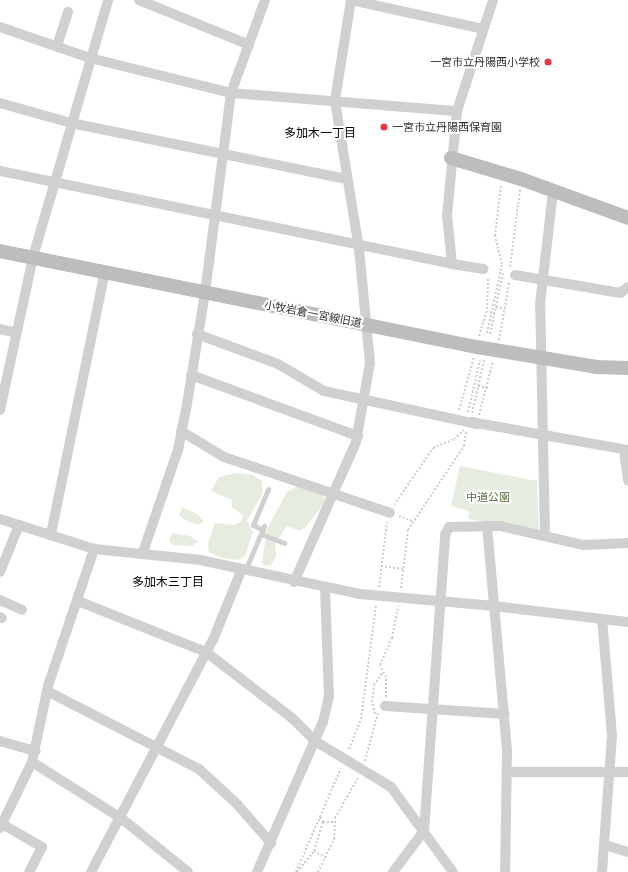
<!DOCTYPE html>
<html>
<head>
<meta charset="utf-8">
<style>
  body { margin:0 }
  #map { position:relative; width:628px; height:872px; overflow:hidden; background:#fff; font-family:Commissioner,"Noto Sans JP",sans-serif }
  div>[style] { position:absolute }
  .green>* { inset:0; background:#e6ecdf }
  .path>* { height:2px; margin-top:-1px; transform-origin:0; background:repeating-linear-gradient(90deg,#cdcdcd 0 2px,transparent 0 4px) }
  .lane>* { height:5px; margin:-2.5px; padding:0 2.5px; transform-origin:2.5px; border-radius:2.5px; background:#d0d0d0 }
  .street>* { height:10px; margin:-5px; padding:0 5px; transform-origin:5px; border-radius:5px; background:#d0d0d0 }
  .secondary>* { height:14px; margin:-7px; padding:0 7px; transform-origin:7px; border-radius:7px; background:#bdbdbd }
  .dots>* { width:11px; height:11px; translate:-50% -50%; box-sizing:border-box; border:2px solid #fff; border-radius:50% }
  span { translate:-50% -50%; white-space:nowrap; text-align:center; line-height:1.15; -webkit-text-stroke:4px #fff; paint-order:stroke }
  .poi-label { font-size:11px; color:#333 }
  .right { translate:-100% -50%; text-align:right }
  .left { translate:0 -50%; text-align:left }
  .street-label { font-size:11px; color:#333 }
  .park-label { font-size:11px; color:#56703f }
  .neighbourhood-label { font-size:12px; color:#000 }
</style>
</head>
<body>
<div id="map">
  <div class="green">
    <i style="clip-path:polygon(460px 466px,537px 481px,539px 531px,468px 519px,469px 511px,451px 506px)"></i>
    <i style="clip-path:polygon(236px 473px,253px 475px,262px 481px,262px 494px,247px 521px,253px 532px,245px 556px,239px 560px,222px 558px,209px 552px,208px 543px,215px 523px,234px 525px,242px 521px,243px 515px,232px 507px,232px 500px,211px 491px,219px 477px)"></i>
    <i style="clip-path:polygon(298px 486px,322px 493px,326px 501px,304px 529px,299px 531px,287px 526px,275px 544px,276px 556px,271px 565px,266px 566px,262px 564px,267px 529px,287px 492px)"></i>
    <i style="clip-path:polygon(182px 507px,199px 515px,204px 522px,198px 525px,186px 520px,179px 515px)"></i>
    <i style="clip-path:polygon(172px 533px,190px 536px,198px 542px,192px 546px,173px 545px,169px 540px)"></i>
  </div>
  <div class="path">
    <i style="left:510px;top:267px;width:78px;rotate:-82.6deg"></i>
    <i style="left:496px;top:307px;width:9px;rotate:13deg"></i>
    <i style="left:487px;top:333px;width:71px;rotate:-77.7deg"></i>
    <i style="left:502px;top:264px;width:29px;rotate:-104deg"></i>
    <i style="left:495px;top:236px;width:50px;rotate:-83.2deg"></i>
    <i style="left:490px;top:334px;width:62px;rotate:-78deg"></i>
    <i style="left:479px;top:336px;width:28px;rotate:-73deg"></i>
    <i style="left:487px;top:309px;width:32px;rotate:-88deg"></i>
    <i style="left:499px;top:340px;width:58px;rotate:-80deg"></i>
    <i style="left:478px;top:386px;width:10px;rotate:11deg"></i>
    <i style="left:459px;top:410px;width:55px;rotate:-74.2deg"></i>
    <i style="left:468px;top:412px;width:53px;rotate:-77deg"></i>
    <i style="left:472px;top:413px;width:54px;rotate:-77.2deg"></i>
    <i style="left:479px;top:415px;width:56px;rotate:-75.5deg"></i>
    <i style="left:394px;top:505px;width:69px;rotate:-55.6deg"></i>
    <i style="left:433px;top:448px;width:23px;rotate:-23deg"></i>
    <i style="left:454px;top:439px;width:13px;rotate:-42deg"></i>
    <i style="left:399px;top:516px;width:15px;rotate:20deg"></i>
    <i style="left:381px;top:566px;width:22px;rotate:8deg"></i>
    <i style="left:379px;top:587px;width:65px;rotate:-83deg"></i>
    <i style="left:401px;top:588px;width:58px;rotate:-83.1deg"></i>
    <i style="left:408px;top:530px;width:101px;rotate:-56.3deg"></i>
    <i style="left:464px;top:446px;width:14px;rotate:-82deg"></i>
    <i style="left:386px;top:697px;width:20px;rotate:-90deg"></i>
    <i style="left:386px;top:677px;width:13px;rotate:-117deg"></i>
    <i style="left:380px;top:665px;width:30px;rotate:-66deg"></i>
    <i style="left:392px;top:638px;width:33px;rotate:-79deg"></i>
    <i style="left:375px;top:714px;width:12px;rotate:-104deg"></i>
    <i style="left:372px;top:702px;width:17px;rotate:-83deg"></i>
    <i style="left:374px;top:685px;width:16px;rotate:-55deg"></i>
    <i style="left:349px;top:749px;width:32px;rotate:-68deg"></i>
    <i style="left:361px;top:719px;width:115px;rotate:-82.5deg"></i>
    <i style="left:365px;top:761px;width:51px;rotate:-75.1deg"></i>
    <i style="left:323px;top:822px;width:12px"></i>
    <i style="left:314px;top:851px;width:14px;rotate:30deg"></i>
    <i style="left:296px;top:872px;width:113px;rotate:-66.6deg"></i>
    <i style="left:297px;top:872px;width:27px;rotate:-51deg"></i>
    <i style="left:314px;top:851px;width:30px;rotate:-73deg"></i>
    <i style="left:323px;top:822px;width:6px;rotate:-121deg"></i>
    <i style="left:318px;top:872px;width:37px;rotate:-64deg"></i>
    <i style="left:334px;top:839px;width:21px;rotate:-87deg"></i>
    <i style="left:335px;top:818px;width:46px;rotate:-60.1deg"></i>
  </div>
  <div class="lane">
    <i style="left:263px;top:530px;width:11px;rotate:-153deg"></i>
    <i style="left:253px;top:525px;width:39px;rotate:-67deg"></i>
    <i style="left:261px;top:534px;width:25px;rotate:21deg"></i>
    <i style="left:245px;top:571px;width:49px;rotate:-67.1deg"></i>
  </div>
  <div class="street">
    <i style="left:139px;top:0;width:119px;rotate:22.2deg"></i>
    <i style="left:351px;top:0;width:135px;rotate:12.4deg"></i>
    <i style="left:0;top:27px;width:95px;rotate:19deg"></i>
    <i style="left:90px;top:58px;width:145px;rotate:13.9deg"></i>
    <i style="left:231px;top:93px;width:227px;rotate:4.6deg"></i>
    <i style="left:57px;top:46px;width:36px;rotate:-72deg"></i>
    <i style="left:0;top:103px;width:74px;rotate:15.7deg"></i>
    <i style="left:71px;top:123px;width:281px;rotate:11.5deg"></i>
    <i style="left:0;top:171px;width:461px;rotate:11.6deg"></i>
    <i style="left:452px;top:264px;width:49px;rotate:-95.8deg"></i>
    <i style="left:447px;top:215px;width:104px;rotate:-84.5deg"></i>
    <i style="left:457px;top:111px;width:117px;rotate:-72deg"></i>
    <i style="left:452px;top:264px;width:32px;rotate:9deg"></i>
    <i style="left:515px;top:275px;width:107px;rotate:9.7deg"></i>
    <i style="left:620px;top:293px;width:10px;rotate:-37deg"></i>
    <i style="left:0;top:329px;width:17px;rotate:13deg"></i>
    <i style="left:197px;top:334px;width:86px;rotate:20.3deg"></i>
    <i style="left:278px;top:364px;width:53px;rotate:30.4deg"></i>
    <i style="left:324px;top:391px;width:157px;rotate:12.2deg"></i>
    <i style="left:477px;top:424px;width:7px;rotate:-164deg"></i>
    <i style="left:191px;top:375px;width:178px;rotate:20.1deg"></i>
    <i style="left:0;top:410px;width:157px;rotate:-77.8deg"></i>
    <i style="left:33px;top:257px;width:268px;rotate:-73.7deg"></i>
    <i style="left:471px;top:422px;width:159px;rotate:10.1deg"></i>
    <i style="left:181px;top:431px;width:50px;rotate:31.2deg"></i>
    <i style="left:224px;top:457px;width:175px;rotate:18.6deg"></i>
    <i style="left:624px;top:451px;width:30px;rotate:82deg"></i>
    <i style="left:0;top:519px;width:99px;rotate:17.7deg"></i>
    <i style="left:94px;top:549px;width:107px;rotate:5.9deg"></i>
    <i style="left:200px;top:560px;width:164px;rotate:12deg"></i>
    <i style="left:360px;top:594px;width:135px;rotate:5.1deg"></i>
    <i style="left:494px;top:606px;width:135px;rotate:6.8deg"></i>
    <i style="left:487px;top:526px;width:226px;rotate:84.9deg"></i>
    <i style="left:507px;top:751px;width:121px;rotate:90.9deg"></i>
    <i style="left:51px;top:534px;width:268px;rotate:-78.4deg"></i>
    <i style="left:545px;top:535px;width:231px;rotate:-91.2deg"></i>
    <i style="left:540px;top:304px;width:113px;rotate:-83.4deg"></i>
    <i style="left:143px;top:552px;width:108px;rotate:-71.1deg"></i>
    <i style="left:178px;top:450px;width:47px;rotate:-78.9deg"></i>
    <i style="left:187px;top:404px;width:112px;rotate:-80.8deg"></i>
    <i style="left:205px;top:293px;width:202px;rotate:-82.6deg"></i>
    <i style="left:231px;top:93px;width:99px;rotate:-69.9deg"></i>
    <i style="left:0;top:572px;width:51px;rotate:-68deg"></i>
    <i style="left:294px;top:582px;width:153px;rotate:-66.1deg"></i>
    <i style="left:356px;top:442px;width:80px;rotate:-80deg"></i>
    <i style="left:370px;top:363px;width:115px;rotate:-95.5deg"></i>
    <i style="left:359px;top:249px;width:151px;rotate:-99.2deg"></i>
    <i style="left:335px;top:100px;width:101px;rotate:-80.9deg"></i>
    <i style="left:0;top:600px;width:24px;rotate:24deg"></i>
    <i style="left:78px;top:601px;width:138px;rotate:21.7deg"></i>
    <i style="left:206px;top:652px;width:108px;rotate:37.5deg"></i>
    <i style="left:292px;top:718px;width:33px;rotate:45deg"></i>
    <i style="left:315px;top:741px;width:89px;rotate:31.2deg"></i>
    <i style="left:391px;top:787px;width:105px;rotate:53.9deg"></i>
    <i style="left:0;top:617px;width:2px;rotate:27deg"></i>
    <i style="left:47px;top:691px;width:171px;rotate:27.2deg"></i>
    <i style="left:199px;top:769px;width:52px;rotate:42.6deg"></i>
    <i style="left:237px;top:804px;width:52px;rotate:48.9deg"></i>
    <i style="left:385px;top:706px;width:120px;rotate:3.8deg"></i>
    <i style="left:0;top:741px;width:37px;rotate:16deg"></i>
    <i style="left:32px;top:762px;width:105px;rotate:32.2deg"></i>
    <i style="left:121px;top:818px;width:86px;rotate:38.9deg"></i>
    <i style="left:507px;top:772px;width:121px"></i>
    <i style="left:2px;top:824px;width:46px;rotate:29.9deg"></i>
    <i style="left:42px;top:847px;width:28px;rotate:117deg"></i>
    <i style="left:0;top:828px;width:73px;rotate:-64.1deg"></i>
    <i style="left:32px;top:762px;width:78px;rotate:-78.1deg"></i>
    <i style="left:48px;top:686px;width:145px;rotate:-71.4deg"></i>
    <i style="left:605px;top:845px;width:24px;rotate:17deg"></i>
    <i style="left:91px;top:872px;width:262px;rotate:-62.3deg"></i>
    <i style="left:213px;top:640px;width:74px;rotate:-67.9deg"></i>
    <i style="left:257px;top:872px;width:164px;rotate:-66.3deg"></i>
    <i style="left:323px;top:722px;width:26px;rotate:-77deg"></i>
    <i style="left:329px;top:697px;width:109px;rotate:-92.1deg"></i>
    <i style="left:393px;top:872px;width:51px;rotate:-52.9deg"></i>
    <i style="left:424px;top:831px;width:297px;rotate:-85.9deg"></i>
    <i style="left:445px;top:535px;width:9px;rotate:-63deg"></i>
    <i style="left:449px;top:527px;width:51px;rotate:-1.1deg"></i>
    <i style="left:500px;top:526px;width:85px;rotate:12.9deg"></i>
    <i style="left:583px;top:545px;width:45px;rotate:-2.5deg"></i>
    <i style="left:602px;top:872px;width:137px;rotate:-85.8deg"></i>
    <i style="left:612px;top:735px;width:116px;rotate:-94.9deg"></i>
  </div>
  <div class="secondary">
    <i style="left:451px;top:158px;width:73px;rotate:16.7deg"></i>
    <i style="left:521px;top:179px;width:114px;rotate:20deg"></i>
    <i style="left:0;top:251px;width:487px;rotate:11.4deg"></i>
    <i style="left:477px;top:347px;width:121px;rotate:9.5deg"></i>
    <i style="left:596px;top:367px;width:32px;rotate:2deg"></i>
  </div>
  <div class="dots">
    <i style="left:548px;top:62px;background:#e63946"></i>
    <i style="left:384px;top:127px;background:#e63946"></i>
  </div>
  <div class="poi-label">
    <span class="right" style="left:540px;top:62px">一宮市立丹陽西小学校</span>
    <span class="left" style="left:392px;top:127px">一宮市立丹陽西保育園</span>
  </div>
  <div class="street-label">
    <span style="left:313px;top:314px;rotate:11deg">小牧岩倉一宮線旧道</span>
  </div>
  <div class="park-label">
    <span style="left:488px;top:497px">中道公園</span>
  </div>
  <div class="neighbourhood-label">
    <span style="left:320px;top:133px">多加木一丁目</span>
    <span style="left:168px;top:582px">多加木三丁目</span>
  </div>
</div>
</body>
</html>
